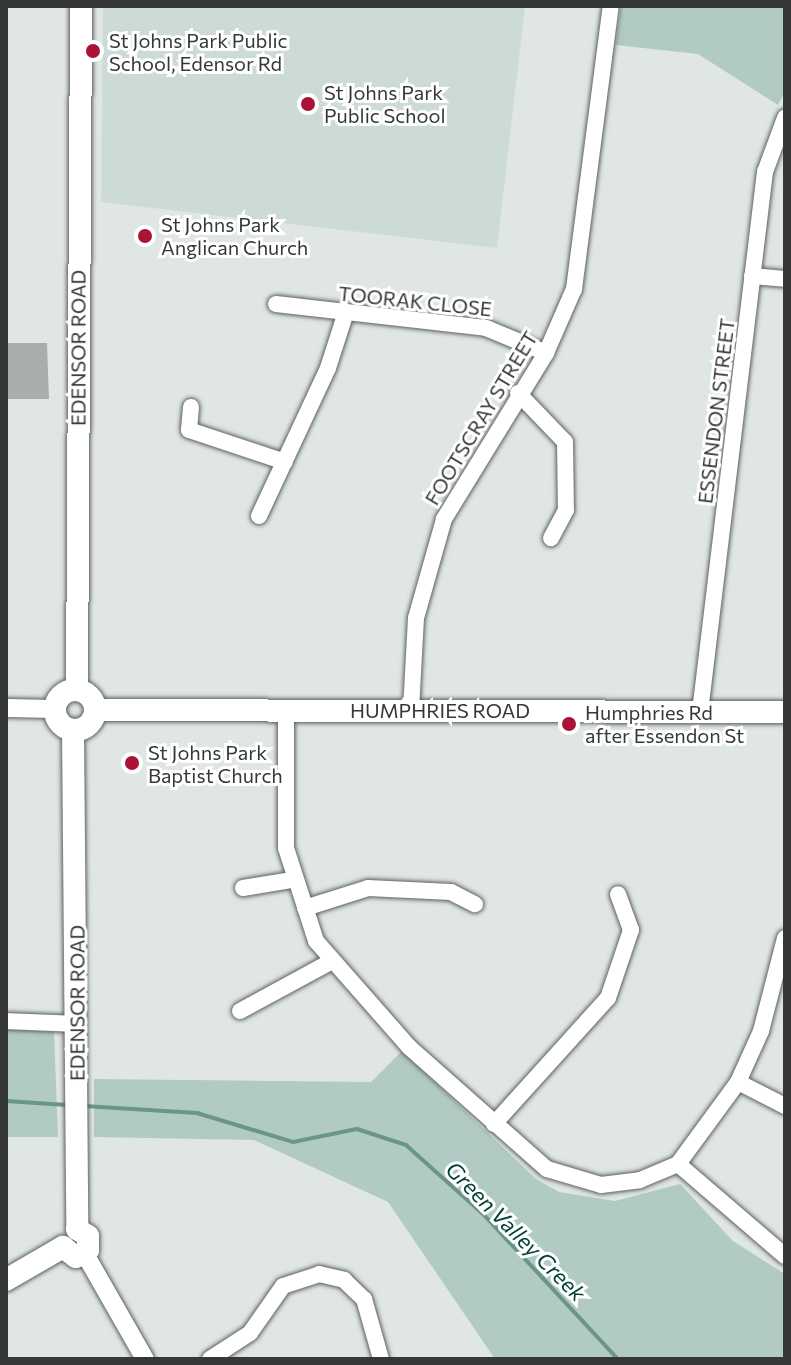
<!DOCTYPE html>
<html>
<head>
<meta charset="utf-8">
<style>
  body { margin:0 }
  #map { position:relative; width:791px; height:1365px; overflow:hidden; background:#e0e6e4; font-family:Commissioner,sans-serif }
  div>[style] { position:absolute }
  .built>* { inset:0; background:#cddbd6 }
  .green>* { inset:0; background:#b1cac3 }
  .stream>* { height:4px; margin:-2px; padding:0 2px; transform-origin:2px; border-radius:2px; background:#6c958a }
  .building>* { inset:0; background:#a8aeac }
  .roads { filter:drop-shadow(0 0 2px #5c6260) drop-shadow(0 0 2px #5c6260) }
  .minor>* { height:16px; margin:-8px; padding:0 8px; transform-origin:8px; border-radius:8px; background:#fff }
  .tertiary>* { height:18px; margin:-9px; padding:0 9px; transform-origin:9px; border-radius:9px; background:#fff }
  .secondary>* { height:22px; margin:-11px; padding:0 11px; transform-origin:11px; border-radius:11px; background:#fff }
  .secondary>.ring { margin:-11px; padding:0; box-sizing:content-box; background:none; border:22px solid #fff; border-radius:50% }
  .dots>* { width:22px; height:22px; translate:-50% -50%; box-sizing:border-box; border:4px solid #fff; border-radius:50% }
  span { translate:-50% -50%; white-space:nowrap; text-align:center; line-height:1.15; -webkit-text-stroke:6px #fff; paint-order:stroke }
  .poi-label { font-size:20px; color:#363838 }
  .left { translate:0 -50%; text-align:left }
  .street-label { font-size:20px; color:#363838 }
  .water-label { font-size:22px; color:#034337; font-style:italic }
  .frame { position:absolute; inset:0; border:8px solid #363838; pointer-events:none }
</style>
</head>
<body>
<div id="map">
  <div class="built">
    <i style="clip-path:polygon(103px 6px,525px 6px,497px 248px,101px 202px)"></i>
  </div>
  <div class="green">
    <i style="clip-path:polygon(621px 6px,785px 6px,785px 92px,778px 105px,698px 54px,616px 45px)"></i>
    <i style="clip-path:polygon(6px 1029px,54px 1032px,58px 1137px,6px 1137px)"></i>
    <i style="clip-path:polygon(402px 1051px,536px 1179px,559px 1192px,615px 1201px,680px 1184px,733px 1241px,785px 1274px,785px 1359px,495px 1359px,388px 1202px,254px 1140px,94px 1137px,94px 1079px,371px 1082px)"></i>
  </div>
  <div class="stream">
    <i style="left:6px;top:1101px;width:61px;rotate:3.8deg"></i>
    <i style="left:84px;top:1106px;width:113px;rotate:3.5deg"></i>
    <i style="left:197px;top:1113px;width:100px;rotate:16.8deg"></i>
    <i style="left:293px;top:1142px;width:65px;rotate:-11.5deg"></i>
    <i style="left:357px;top:1129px;width:52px;rotate:18.1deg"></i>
    <i style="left:406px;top:1145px;width:105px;rotate:41.9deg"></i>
    <i style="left:484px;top:1215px;width:197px;rotate:47.1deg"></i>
  </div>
  <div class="building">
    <i style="clip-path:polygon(6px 343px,47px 343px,49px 399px,6px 399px)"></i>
  </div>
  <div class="roads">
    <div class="minor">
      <i style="left:752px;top:276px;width:33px;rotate:5deg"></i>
      <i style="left:276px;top:304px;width:211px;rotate:6.5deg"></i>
      <i style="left:486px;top:328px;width:65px;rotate:22.6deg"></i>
      <i style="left:518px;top:393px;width:68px;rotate:46.2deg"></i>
      <i style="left:565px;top:442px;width:68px;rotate:89.2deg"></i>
      <i style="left:566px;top:510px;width:32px;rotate:118deg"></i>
      <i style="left:191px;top:407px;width:23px;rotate:95deg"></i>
      <i style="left:189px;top:430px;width:101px;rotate:18.4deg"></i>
      <i style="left:259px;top:516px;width:163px;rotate:-65deg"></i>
      <i style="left:328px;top:368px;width:56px;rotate:-72.2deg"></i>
      <i style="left:286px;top:710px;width:138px;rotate:90deg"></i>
      <i style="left:286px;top:848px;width:98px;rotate:72.1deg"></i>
      <i style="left:316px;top:941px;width:141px;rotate:48.7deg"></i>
      <i style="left:409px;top:1047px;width:184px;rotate:41.5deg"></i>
      <i style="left:547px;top:1169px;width:56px;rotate:16.5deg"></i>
      <i style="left:601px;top:1185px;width:39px;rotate:-7deg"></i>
      <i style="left:640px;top:1180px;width:41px;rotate:-22.8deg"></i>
      <i style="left:678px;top:1164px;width:102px;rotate:-53.8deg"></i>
      <i style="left:738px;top:1082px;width:56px;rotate:-65.7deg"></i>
      <i style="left:761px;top:1031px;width:96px;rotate:-75.5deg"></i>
      <i style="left:411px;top:710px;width:92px;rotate:-86.9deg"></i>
      <i style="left:416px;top:618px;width:103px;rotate:-74.2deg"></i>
      <i style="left:444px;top:519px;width:195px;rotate:-58.4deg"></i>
      <i style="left:546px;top:353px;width:70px;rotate:-66.4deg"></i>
      <i style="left:574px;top:289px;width:285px;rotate:-82.6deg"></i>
      <i style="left:700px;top:712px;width:544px;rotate:-83.14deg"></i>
      <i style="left:765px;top:172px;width:58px;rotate:-69.7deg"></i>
      <i style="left:243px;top:888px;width:50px;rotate:-9.3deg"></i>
      <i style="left:305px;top:908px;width:66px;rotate:-17.6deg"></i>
      <i style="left:368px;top:888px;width:83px;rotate:2.8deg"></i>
      <i style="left:451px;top:892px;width:27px;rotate:27deg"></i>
      <i style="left:240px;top:1011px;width:105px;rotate:-28.5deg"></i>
      <i style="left:6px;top:1021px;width:71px;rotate:2.4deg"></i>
      <i style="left:738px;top:1082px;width:53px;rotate:27.1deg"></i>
      <i style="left:494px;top:1124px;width:170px;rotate:-47.9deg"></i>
      <i style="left:608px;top:998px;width:72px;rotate:-71.3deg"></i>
      <i style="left:631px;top:930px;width:38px;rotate:-110deg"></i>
      <i style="left:678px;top:1164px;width:141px;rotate:40.7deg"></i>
      <i style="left:210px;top:1359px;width:48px;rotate:-33deg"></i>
      <i style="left:250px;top:1333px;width:57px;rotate:-54.9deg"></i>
      <i style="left:283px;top:1286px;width:38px;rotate:-18deg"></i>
      <i style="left:319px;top:1274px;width:26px;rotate:13deg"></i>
      <i style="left:344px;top:1280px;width:28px;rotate:44deg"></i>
      <i style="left:364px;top:1299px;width:62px;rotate:74.2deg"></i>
    </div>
    <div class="tertiary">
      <i style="left:6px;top:708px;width:49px;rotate:1.2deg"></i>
      <i style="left:85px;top:1254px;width:121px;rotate:60.3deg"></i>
    </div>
    <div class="secondary">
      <i style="left:77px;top:690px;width:684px;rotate:-89.66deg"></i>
      <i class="ring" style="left:55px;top:690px;width:18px;height:18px"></i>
      <i style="left:95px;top:710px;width:690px;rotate:0.17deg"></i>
      <i style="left:73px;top:730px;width:499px;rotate:89.5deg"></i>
      <i style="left:63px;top:1247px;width:16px;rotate:38deg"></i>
      <i style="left:76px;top:1257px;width:14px;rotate:-30deg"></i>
      <i style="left:88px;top:1250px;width:14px;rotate:-90deg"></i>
      <i style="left:88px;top:1236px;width:13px;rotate:-148deg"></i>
      <i style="left:6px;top:1280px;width:66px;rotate:-30.1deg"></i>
    </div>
  </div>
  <div class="dots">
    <i style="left:93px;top:51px;background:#aa1335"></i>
    <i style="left:308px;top:104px;background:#aa1335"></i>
    <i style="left:145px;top:236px;background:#aa1335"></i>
    <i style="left:569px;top:724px;background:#aa1335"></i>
    <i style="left:132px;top:763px;background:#aa1335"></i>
  </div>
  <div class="poi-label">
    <span class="left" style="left:109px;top:52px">St Johns Park Public<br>School, Edensor Rd</span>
    <span class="left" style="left:324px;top:104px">St Johns Park<br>Public School</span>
    <span class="left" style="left:161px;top:236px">St Johns Park<br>Anglican Church</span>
    <span class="left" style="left:585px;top:724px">Humphries Rd<br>after Essendon St</span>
    <span class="left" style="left:148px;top:764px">St Johns Park<br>Baptist Church</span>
  </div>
  <div class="street-label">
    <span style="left:415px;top:301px;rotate:6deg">TOORAK CLOSE</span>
    <span style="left:78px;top:348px;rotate:-90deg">EDENSOR ROAD</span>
    <span style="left:716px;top:411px;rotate:-83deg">ESSENDON STREET</span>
    <span style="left:481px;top:418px;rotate:-59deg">FOOTSCRAY STREET</span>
    <span style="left:440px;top:710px">HUMPHRIES ROAD</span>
    <span style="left:77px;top:1003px;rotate:-90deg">EDENSOR ROAD</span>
  </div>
  <div class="water-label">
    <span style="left:516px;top:1231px;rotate:45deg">Green Valley Creek</span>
  </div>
  <div class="frame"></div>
</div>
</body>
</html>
